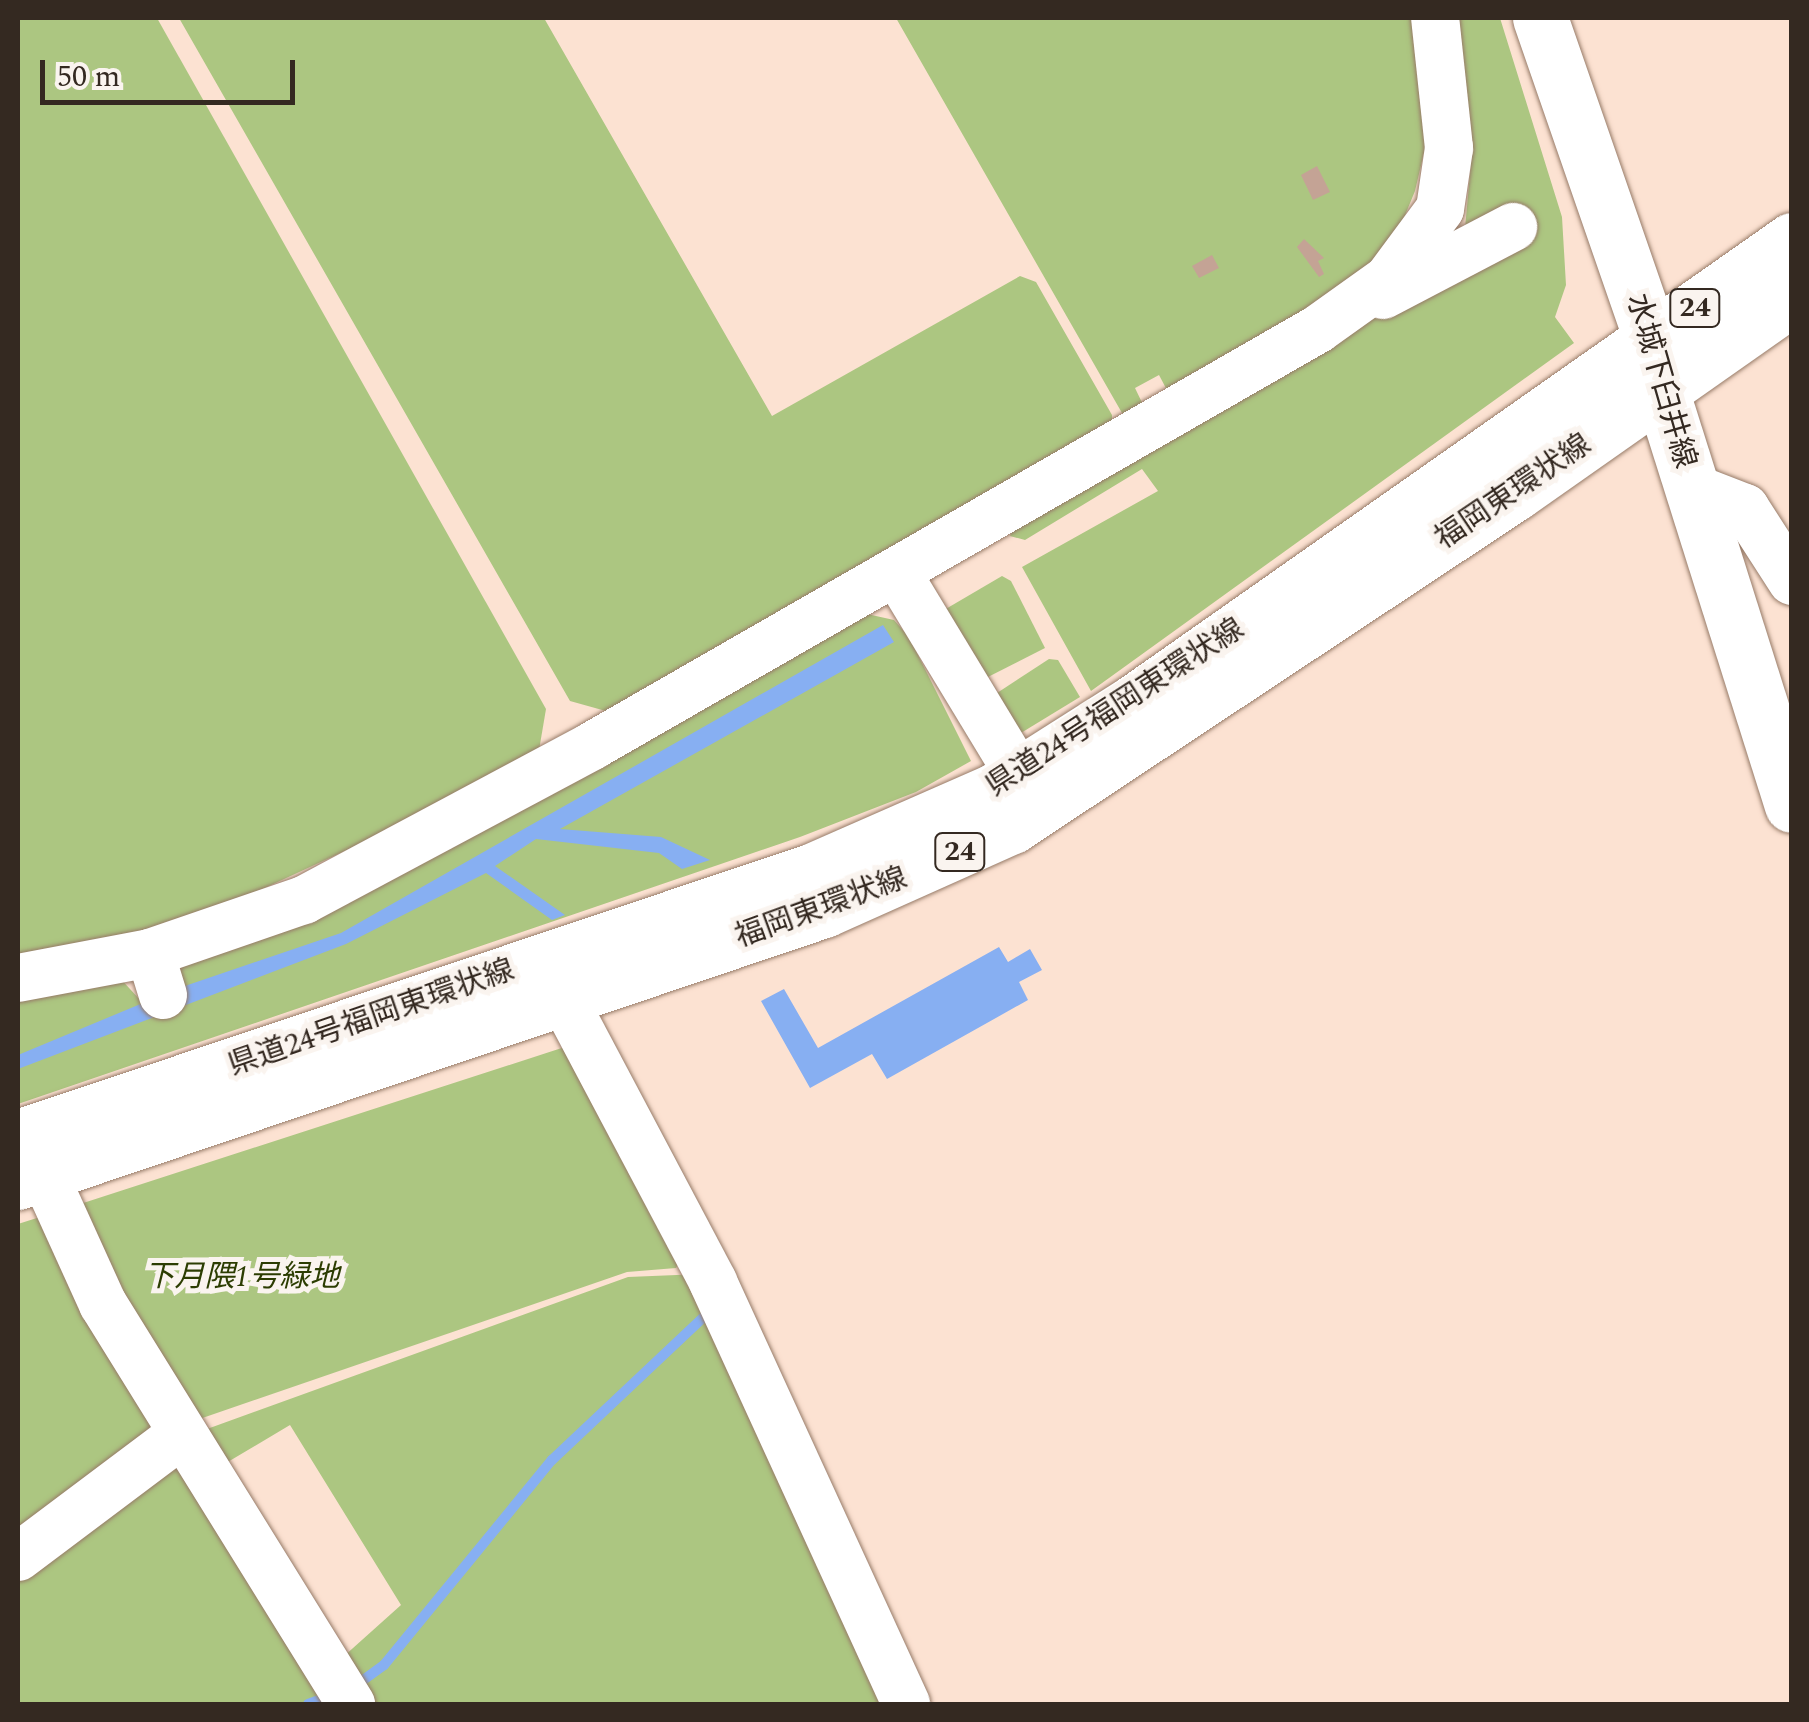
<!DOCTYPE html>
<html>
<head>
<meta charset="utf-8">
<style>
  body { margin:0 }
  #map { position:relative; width:1809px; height:1722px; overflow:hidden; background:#fce2d2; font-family:Spectral,"Noto Sans JP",serif }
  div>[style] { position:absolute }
  .green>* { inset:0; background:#acc681 }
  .water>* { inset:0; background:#87aff2 }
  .stream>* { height:10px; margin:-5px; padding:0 5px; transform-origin:5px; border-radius:5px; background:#87aff2 }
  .building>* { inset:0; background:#c4a395 }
  .roads { filter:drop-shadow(0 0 2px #977b68) drop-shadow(0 0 2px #977b68) }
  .minor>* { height:48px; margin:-24px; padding:0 24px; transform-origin:24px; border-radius:24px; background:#fff }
  .major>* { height:55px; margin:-27.5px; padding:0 27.5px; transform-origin:27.5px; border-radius:27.5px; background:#fff }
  span { translate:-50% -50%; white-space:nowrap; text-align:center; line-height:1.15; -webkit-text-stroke:10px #faf4ef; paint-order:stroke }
  .shield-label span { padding:2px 8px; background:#faf4ef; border:2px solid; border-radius:8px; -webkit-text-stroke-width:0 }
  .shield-label { font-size:28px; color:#342921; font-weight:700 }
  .street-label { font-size:30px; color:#342921 }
  .park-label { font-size:30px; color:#2c3d02; font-style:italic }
  .frame { position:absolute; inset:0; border:20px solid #342921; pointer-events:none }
  .scale { position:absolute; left:40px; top:60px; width:255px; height:45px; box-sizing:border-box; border:5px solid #342921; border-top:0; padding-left:12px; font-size:30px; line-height:35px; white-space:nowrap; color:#342921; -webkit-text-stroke:8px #faf4ef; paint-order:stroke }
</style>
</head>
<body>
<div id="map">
  <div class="green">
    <i style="clip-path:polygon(18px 18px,157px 18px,546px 709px,537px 762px,256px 892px,103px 949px,18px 962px)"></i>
    <i style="clip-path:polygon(179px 18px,544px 18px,772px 416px,1020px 276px,1036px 282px,1112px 415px,1112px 436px,613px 713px,570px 701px)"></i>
    <i style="clip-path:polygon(896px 18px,1416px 18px,1426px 144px,1415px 191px,1401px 225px,1357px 285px,1168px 392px,1159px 375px,1135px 388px,1148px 415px,1138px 421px,1122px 413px)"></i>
    <i style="clip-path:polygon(1455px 18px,1500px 18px,1562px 217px,1566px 285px,1555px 317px,1574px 343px,1091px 691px,1022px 567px,1158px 491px,1142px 469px,1025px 540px,1010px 536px,1015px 523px,1324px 344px,1525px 241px,1465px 228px,1472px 152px)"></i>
    <i style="clip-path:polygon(1002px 576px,1011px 581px,1045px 648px,982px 680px,944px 610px)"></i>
    <i style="clip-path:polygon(867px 614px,894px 620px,909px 637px,971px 761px,916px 792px,800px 837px,18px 1104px,18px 990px,118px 976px,142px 1002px,172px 964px)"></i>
    <i style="clip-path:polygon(1049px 659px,1058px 660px,1080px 697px,1011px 739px,997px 693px)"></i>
    <i style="clip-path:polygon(574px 1044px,687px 1251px,676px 1268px,627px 1272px,185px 1424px,74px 1206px)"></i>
    <i style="clip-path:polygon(40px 1217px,156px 1423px,18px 1540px,18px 1224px)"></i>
    <i style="clip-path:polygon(701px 1274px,897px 1704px,368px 1704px,343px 1657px,401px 1605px,290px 1425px,221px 1466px,196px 1433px,628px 1277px)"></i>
    <i style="clip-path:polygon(174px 1459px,334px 1704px,18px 1704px,18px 1571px)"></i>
  </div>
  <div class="water">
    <i style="clip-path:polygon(883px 625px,894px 642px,560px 829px,661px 837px,710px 860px,682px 869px,659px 853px,536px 839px,495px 866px,565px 915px,552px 920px,486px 873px,346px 944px,18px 1069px,18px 1055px,179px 988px,341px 933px)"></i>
    <i style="clip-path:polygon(999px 947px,1008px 962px,1030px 949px,1042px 970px,1019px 982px,1028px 1000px,887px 1079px,872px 1054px,810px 1088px,761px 1001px,784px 989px,818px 1048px)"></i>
  </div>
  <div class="stream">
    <i style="left:355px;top:1686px;width:36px;rotate:-36deg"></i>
    <i style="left:384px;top:1665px;width:265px;rotate:-50.7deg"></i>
    <i style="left:552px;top:1460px;width:217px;rotate:-43.3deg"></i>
    <i style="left:308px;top:1704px;width:23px;rotate:-20deg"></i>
  </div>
  <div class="building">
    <i style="clip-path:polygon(1317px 166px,1330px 192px,1313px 200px,1301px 175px)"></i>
    <i style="clip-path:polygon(1304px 239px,1324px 258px,1318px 261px,1324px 274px,1319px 277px,1297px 247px)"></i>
    <i style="clip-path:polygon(1212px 255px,1219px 268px,1199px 278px,1192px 266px)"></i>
  </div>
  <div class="roads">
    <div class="minor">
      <i style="left:1383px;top:295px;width:147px;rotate:-27.6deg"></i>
      <i style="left:1693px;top:488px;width:56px;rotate:21deg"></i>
      <i style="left:1745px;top:508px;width:87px;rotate:57.2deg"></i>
      <i style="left:897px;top:573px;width:237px;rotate:58.8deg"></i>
      <i style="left:150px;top:953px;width:44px;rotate:72.8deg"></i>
      <i style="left:18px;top:978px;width:134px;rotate:-10.7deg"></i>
      <i style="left:150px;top:953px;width:163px;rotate:-19deg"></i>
      <i style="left:304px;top:900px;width:327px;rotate:-28.1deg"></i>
      <i style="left:592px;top:746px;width:837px;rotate:-29.87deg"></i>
      <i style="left:1318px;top:329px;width:86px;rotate:-35.5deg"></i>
      <i style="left:1388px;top:279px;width:87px;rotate:-53.4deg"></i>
      <i style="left:1440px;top:209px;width:62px;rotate:-81.6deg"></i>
      <i style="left:1449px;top:148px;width:131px;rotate:-96.1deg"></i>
      <i style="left:565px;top:1002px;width:317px;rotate:62.1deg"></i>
      <i style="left:713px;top:1282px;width:464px;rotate:65.4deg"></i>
      <i style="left:43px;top:1172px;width:145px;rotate:65.6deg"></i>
      <i style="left:103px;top:1304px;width:471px;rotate:58.2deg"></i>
      <i style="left:18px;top:1557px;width:201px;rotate:-36.9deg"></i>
    </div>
    <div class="major">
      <i style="left:1540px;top:18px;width:339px;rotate:70.9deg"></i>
      <i style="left:1651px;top:338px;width:53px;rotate:79.1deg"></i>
      <i style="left:1661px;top:390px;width:435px;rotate:72.5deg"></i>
      <i style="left:18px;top:1137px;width:840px;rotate:-18.54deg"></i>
      <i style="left:814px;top:870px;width:197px;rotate:-23.7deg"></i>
      <i style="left:994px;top:791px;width:166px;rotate:-32.4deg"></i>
      <i style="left:1134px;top:702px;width:804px;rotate:-35.07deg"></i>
      <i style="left:18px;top:1182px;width:851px;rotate:-18.65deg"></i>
      <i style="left:824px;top:910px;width:206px;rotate:-24.1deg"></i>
      <i style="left:1012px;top:826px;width:603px;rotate:-33.51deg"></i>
      <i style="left:1515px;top:493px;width:339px;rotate:-35.1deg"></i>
    </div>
  </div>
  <div class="shield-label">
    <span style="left:1695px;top:308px">24</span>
    <span style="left:960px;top:852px">24</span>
  </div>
  <div class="street-label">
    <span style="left:1661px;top:381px;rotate:74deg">水城下臼井線</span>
    <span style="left:1513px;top:492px;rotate:-34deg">福岡東環状線</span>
    <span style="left:1115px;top:708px;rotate:-33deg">県道24号福岡東環状線</span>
    <span style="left:821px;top:908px;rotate:-20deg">福岡東環状線</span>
    <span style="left:371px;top:1018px;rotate:-19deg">県道24号福岡東環状線</span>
  </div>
  <div class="park-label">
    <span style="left:242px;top:1277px">下月隈1号緑地</span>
  </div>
  <div class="frame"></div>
  <div class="scale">50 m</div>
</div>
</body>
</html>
